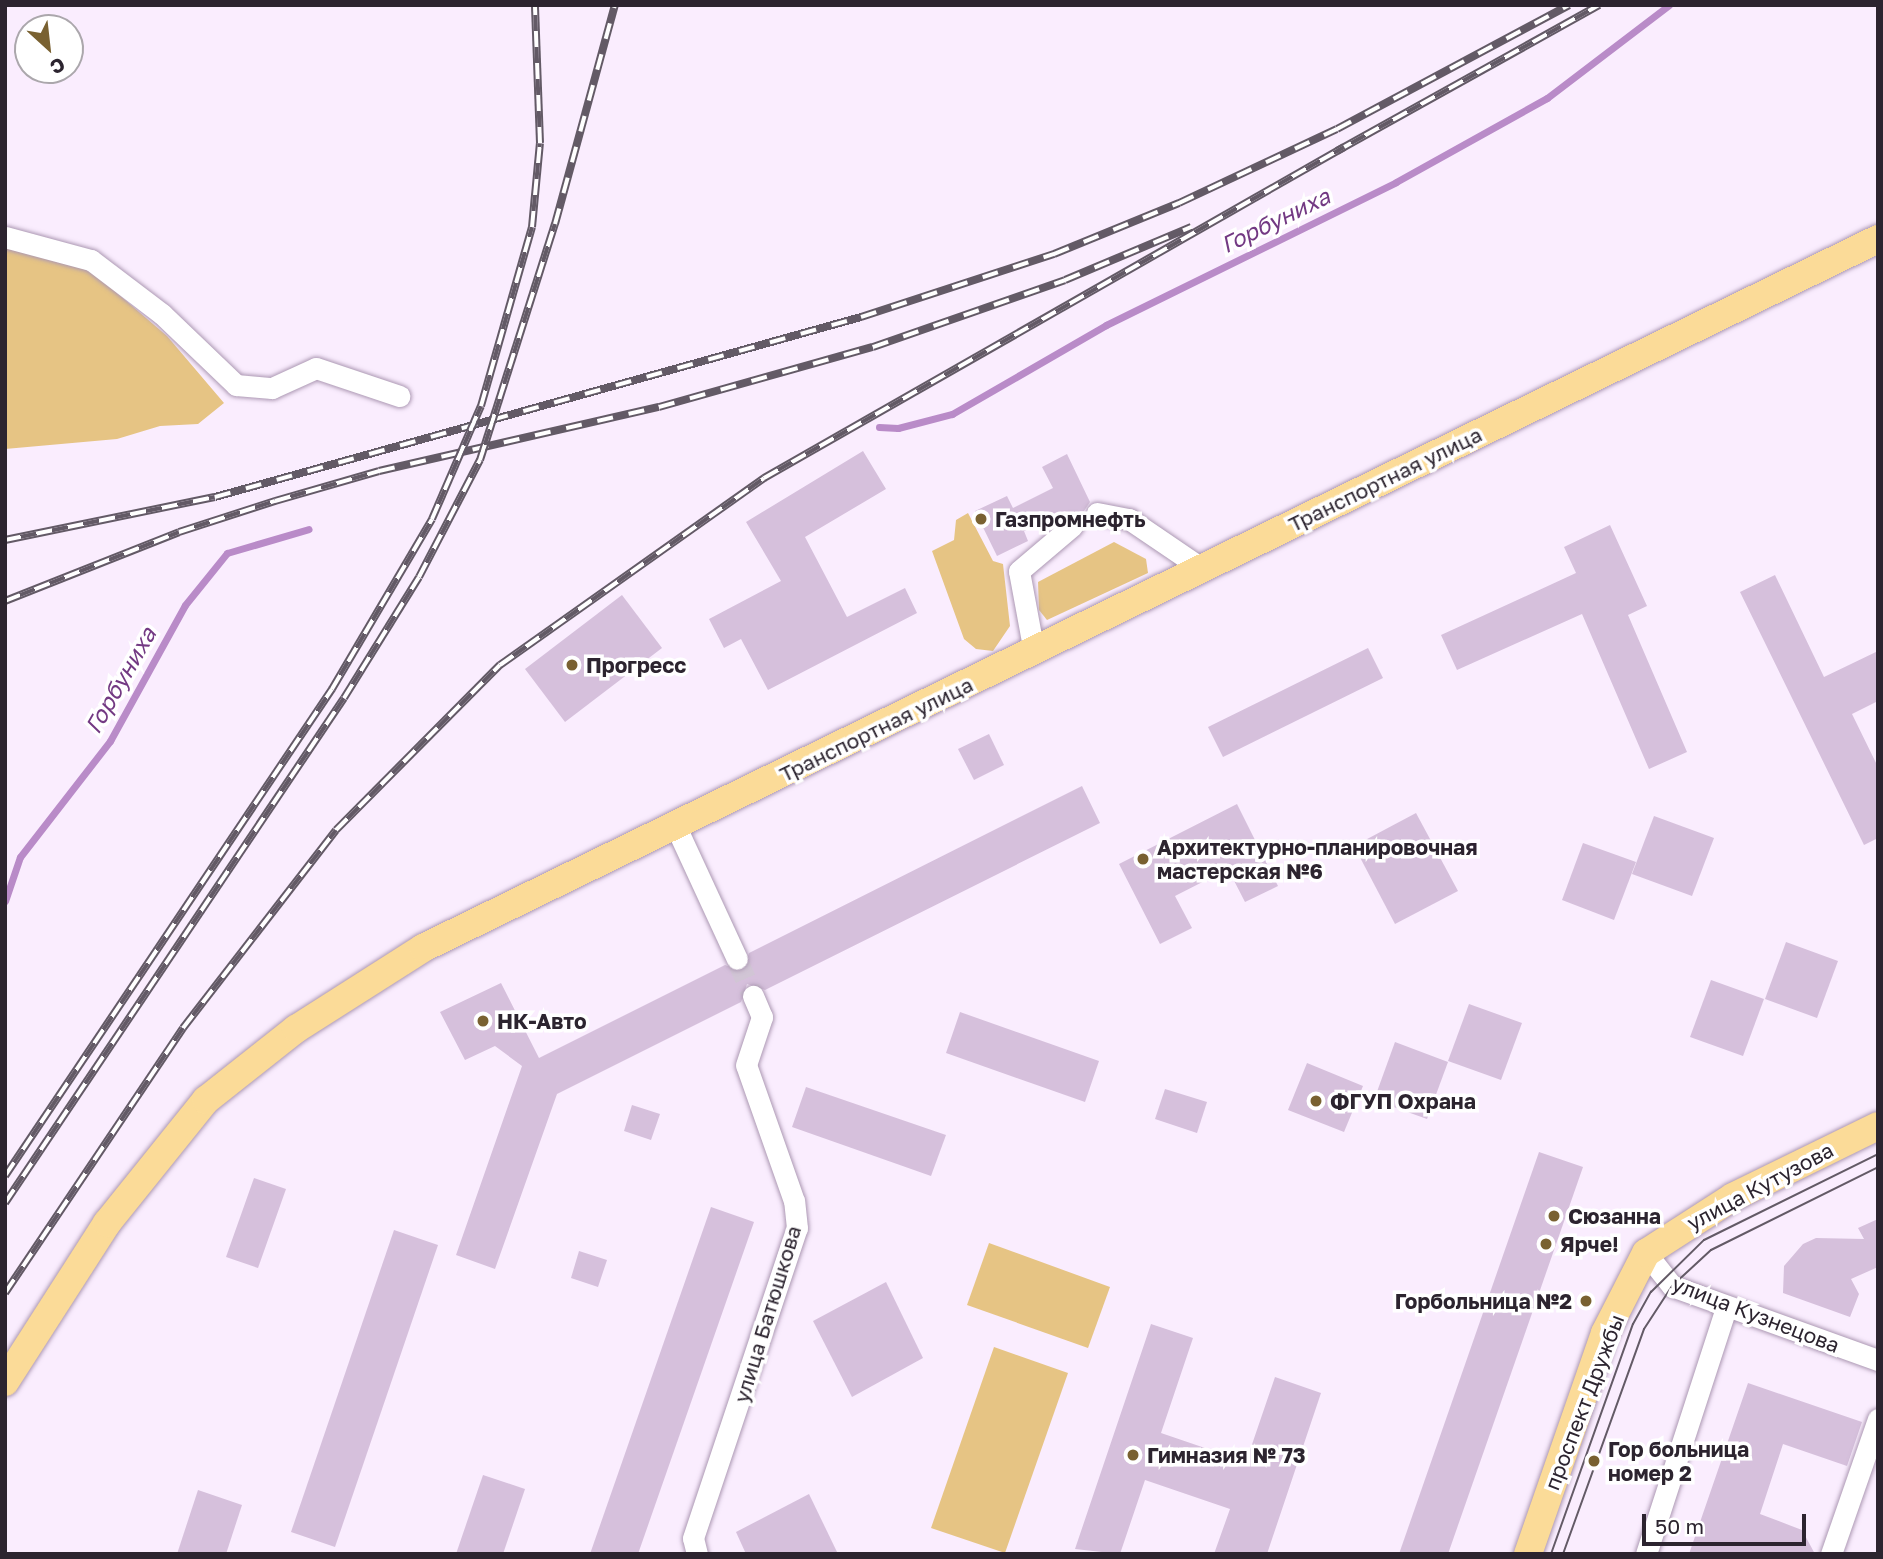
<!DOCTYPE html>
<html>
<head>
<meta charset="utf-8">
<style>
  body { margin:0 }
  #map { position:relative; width:1883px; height:1559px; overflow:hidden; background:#faedfe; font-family:"Golos Text",sans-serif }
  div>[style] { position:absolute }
  .green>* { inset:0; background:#e6c484 }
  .stream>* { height:7px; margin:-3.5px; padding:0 3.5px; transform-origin:3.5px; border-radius:3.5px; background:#b98bc8 }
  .building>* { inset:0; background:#d6c0dc }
  .minor-tunnel>* { height:21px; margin-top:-10.5px; transform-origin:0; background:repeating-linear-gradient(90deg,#d1c5d5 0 21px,transparent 0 31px) }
  .roads { filter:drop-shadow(0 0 2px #ac98b3) drop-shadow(0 0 2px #ac98b3) }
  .minor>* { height:21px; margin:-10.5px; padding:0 10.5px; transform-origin:10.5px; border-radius:10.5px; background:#fff }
  .major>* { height:28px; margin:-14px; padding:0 14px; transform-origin:14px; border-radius:14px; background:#fbdb98 }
  .tram>* { height:2px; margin:-1px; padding:0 1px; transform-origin:1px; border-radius:1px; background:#635a66 }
  .rail>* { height:8px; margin-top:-4px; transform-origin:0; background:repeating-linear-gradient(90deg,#fff 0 16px,#635a66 0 32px); box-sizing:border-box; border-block:2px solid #635a66 }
  .dots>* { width:19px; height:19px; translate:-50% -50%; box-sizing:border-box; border:4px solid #fff; border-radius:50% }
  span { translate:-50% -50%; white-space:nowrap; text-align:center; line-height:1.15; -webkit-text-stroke:7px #fff; paint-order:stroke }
  .street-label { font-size:21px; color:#2c242f }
  .poi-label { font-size:21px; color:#2c242f; font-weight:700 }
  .left { translate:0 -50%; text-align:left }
  .right { translate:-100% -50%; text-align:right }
  .water-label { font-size:23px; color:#733983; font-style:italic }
  .frame { position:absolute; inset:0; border:7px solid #2c242f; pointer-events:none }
  .north { position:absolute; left:14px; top:14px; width:70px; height:70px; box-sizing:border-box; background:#fff; border:2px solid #aba7ac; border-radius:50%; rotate:153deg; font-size:19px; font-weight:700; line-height:28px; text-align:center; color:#2c242f }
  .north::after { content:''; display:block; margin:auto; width:24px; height:32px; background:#796131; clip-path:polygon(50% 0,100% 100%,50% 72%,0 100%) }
  .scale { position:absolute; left:1642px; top:1514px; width:164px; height:32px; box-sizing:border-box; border:4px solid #2c242f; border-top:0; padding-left:9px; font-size:21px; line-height:24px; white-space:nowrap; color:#2c242f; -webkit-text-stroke:5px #fff; paint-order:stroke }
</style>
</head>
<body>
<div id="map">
  <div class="green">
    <i style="clip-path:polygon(5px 247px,89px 269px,167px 336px,224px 403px,198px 424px,160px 426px,117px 439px,5px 449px)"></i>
    <i style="clip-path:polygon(968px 513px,993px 561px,1003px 564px,1010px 626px,993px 651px,976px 649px,964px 639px,932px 551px,954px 540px,956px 520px)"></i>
    <i style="clip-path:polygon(1114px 542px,1146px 559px,1148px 573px,1047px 620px,1039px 610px,1038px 582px)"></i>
    <i style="clip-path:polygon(989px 1243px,1110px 1287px,1088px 1348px,967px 1305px)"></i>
    <i style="clip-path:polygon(994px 1347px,1068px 1373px,1005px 1553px,931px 1528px)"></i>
  </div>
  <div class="stream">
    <i style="left:879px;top:427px;width:19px;rotate:3deg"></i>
    <i style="left:898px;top:428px;width:56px;rotate:-14.5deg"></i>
    <i style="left:952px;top:414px;width:178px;rotate:-30deg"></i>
    <i style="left:1106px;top:325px;width:323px;rotate:-26.2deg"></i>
    <i style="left:1396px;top:182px;width:173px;rotate:-29.1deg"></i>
    <i style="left:1547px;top:98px;width:153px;rotate:-37.3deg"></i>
    <i style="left:5px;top:901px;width:46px;rotate:-71.2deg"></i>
    <i style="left:20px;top:857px;width:147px;rotate:-52.2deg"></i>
    <i style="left:110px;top:741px;width:155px;rotate:-61.1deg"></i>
    <i style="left:185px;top:605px;width:67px;rotate:-51.1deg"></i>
    <i style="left:227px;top:553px;width:85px;rotate:-16.3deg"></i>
  </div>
  <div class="building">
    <i style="clip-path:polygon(863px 451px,886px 489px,805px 537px,847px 617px,905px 588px,917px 613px,768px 690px,741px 639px,724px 648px,709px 619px,781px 581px,746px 522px)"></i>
    <i style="clip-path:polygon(1067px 454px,1090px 502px,1084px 511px,1089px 523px,1064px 511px,1024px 531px,1028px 541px,997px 556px,975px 511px,1007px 496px,1013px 508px,1053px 488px,1042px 467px)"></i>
    <i style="clip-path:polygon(1610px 525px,1647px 606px,1628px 615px,1687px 752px,1649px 769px,1582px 614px,1457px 670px,1441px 635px,1576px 573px,1564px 547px)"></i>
    <i style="clip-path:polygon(1775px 575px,1824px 677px,1878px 651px,1878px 701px,1852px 714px,1878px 767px,1878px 838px,1864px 845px,1740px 592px)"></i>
    <i style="clip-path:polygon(622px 595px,662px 648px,565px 722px,525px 669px)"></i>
    <i style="clip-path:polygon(1368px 648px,1383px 678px,1223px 757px,1208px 727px)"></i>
    <i style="clip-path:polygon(989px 734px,1004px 765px,974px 780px,958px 749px)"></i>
    <i style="clip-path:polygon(1082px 786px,1100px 823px,765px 990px,747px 984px,741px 1002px,557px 1094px,495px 1269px,456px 1255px,522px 1066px,495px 1046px,465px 1060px,440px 1012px,501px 983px,539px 1058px,725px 965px,743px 971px,749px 953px)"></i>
    <i style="clip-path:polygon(1237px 804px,1278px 886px,1245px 902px,1228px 869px,1175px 896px,1192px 928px,1160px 944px,1119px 864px)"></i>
    <i style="clip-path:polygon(1416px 813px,1458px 891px,1395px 924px,1354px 846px)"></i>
    <i style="clip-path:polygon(1654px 816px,1714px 838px,1692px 896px,1632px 874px)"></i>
    <i style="clip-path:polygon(1583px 843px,1636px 862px,1614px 920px,1562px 900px)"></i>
    <i style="clip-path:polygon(1786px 942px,1838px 961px,1817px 1018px,1765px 999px)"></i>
    <i style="clip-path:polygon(1711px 980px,1764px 999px,1743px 1056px,1690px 1037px)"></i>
    <i style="clip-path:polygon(1469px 1004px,1522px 1023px,1501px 1080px,1448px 1061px)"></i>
    <i style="clip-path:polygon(960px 1012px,1099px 1061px,1085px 1102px,946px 1053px)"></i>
    <i style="clip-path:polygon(1395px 1042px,1448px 1062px,1427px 1119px,1374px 1100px)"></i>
    <i style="clip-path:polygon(1307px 1063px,1363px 1086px,1344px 1132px,1288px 1110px)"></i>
    <i style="clip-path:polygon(806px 1087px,946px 1135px,931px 1176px,792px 1127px)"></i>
    <i style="clip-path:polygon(1165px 1089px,1207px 1102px,1197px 1133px,1155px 1119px)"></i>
    <i style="clip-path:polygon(632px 1105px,660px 1114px,651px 1140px,624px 1131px)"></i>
    <i style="clip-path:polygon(1539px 1152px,1583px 1167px,1448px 1554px,1399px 1554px)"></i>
    <i style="clip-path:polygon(254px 1178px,286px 1189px,258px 1268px,226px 1257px)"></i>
    <i style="clip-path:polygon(711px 1207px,754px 1222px,638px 1554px,590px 1554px)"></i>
    <i style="clip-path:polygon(1878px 1219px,1878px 1267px,1851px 1279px,1859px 1294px,1850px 1317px,1783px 1293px,1784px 1266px,1803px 1244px,1816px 1238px,1864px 1239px,1858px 1228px)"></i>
    <i style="clip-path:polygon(394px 1230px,438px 1245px,335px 1547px,291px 1532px)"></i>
    <i style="clip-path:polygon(579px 1251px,607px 1260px,598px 1287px,571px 1278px)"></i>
    <i style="clip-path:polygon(886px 1282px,923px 1358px,852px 1397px,813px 1321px)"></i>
    <i style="clip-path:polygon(1151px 1324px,1193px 1338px,1161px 1433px,1246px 1462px,1275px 1377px,1321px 1393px,1267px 1554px,1214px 1554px,1230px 1509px,1145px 1480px,1120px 1554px,1075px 1549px)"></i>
    <i style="clip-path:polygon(1748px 1383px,1862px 1422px,1847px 1466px,1783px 1444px,1760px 1514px,1802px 1530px,1815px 1554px,1689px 1554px)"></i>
    <i style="clip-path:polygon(483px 1475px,525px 1489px,503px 1554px,456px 1554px)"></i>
    <i style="clip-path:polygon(198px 1490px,242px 1505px,226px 1554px,177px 1554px)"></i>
    <i style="clip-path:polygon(809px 1494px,838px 1554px,746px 1554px,736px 1532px)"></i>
  </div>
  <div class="minor-tunnel">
    <i style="left:737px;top:959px;width:40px;rotate:66.6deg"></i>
  </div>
  <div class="roads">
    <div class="minor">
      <i style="left:5px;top:237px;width:89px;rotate:15deg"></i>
      <i style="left:91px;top:260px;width:89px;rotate:37.3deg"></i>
      <i style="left:162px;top:314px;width:103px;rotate:43.8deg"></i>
      <i style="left:236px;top:385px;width:36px;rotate:5deg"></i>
      <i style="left:272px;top:388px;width:48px;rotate:-24.4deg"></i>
      <i style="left:316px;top:368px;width:88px;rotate:18.6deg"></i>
      <i style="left:1097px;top:513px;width:33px;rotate:11deg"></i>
      <i style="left:1129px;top:519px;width:87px;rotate:34.2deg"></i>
      <i style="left:1034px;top:652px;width:82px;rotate:-100.5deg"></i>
      <i style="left:1019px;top:571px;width:70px;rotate:-40.3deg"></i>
      <i style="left:676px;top:827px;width:145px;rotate:65.2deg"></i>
      <i style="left:1646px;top:1253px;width:42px;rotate:51.8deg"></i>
      <i style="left:1672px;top:1286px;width:219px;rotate:19.8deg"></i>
      <i style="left:697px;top:1554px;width:16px;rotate:-104deg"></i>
      <i style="left:693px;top:1538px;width:327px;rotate:-71.5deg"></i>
      <i style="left:797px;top:1228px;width:27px;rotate:-96deg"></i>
      <i style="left:794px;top:1201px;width:144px;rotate:-109.4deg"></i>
      <i style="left:746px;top:1065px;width:51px;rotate:-71.6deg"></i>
      <i style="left:762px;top:1017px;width:23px;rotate:-113deg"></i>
      <i style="left:1646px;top:1554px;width:259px;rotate:-72deg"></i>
      <i style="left:1831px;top:1554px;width:143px;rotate:-70.8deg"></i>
    </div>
    <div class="major">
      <i style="left:5px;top:1382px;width:189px;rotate:-57.3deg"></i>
      <i style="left:107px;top:1223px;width:158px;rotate:-51.2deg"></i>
      <i style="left:206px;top:1100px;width:115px;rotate:-38.3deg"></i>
      <i style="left:296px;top:1029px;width:151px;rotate:-32.5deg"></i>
      <i style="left:423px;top:948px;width:1619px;rotate:-25.98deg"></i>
      <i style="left:1528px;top:1554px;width:234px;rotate:-70.8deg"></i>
      <i style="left:1605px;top:1333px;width:90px;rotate:-62.9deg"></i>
      <i style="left:1646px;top:1253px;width:103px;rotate:-32.8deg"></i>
      <i style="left:1733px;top:1197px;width:161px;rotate:-26.1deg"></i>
    </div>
  </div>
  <div class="tram">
    <i style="left:1551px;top:1554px;width:244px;rotate:-70.4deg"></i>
    <i style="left:1633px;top:1324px;width:37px;rotate:-61deg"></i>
    <i style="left:1651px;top:1292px;width:74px;rotate:-44.5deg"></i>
    <i style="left:1704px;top:1240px;width:194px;rotate:-26.3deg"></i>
    <i style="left:1563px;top:1554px;width:239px;rotate:-70.2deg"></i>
    <i style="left:1644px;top:1329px;width:51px;rotate:-56.9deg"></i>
    <i style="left:1672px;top:1286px;width:53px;rotate:-42.7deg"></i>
    <i style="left:1711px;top:1250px;width:186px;rotate:-26.4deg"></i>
  </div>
  <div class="rail">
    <i style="left:1337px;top:151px;width:300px;rotate:-29.1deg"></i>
    <i style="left:5px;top:540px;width:214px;rotate:-11.6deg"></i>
    <i style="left:215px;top:497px;width:671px;rotate:-15.57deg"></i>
    <i style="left:861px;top:317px;width:203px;rotate:-18.1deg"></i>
    <i style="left:1054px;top:254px;width:135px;rotate:-22.2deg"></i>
    <i style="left:1179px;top:203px;width:174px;rotate:-25.1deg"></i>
    <i style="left:1337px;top:129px;width:263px;rotate:-28.1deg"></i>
    <i style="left:5px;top:601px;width:187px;rotate:-21.6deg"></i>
    <i style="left:179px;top:532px;width:101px;rotate:-17.9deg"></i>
    <i style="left:275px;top:501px;width:108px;rotate:-16.1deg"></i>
    <i style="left:379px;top:471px;width:287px;rotate:-12.9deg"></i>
    <i style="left:659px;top:407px;width:222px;rotate:-15.7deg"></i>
    <i style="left:873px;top:347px;width:203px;rotate:-19.2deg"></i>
    <i style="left:1065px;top:280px;width:137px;rotate:-22.8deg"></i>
    <i style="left:5px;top:1176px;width:587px;rotate:-56.12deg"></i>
    <i style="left:332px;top:689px;width:197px;rotate:-59.5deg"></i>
    <i style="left:432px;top:519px;width:123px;rotate:-66.6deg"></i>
    <i style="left:481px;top:406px;width:186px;rotate:-74.1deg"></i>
    <i style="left:532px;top:227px;width:84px;rotate:-84.6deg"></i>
    <i style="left:540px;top:143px;width:138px;rotate:-92.1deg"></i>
    <i style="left:5px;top:1203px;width:608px;rotate:-56.13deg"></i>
    <i style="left:344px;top:698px;width:142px;rotate:-58.2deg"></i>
    <i style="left:419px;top:577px;width:132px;rotate:-62.5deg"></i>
    <i style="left:480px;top:460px;width:248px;rotate:-72.4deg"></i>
    <i style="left:555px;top:224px;width:227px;rotate:-74.7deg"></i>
    <i style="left:5px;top:1293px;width:319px;rotate:-56.1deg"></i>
    <i style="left:183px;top:1028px;width:250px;rotate:-52.3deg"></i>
    <i style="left:336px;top:830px;width:233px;rotate:-45.2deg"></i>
    <i style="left:500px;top:665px;width:324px;rotate:-35.3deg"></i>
    <i style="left:764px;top:478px;width:668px;rotate:-29.71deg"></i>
  </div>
  <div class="dots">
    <i style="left:981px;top:519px;background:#796131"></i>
    <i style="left:572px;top:665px;background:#796131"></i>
    <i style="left:1143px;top:859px;background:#796131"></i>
    <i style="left:483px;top:1021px;background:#796131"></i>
    <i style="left:1316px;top:1101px;background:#796131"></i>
    <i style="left:1554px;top:1216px;background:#796131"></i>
    <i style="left:1546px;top:1244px;background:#796131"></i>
    <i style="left:1586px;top:1301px;background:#796131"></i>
    <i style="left:1133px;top:1455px;background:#796131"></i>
    <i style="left:1594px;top:1461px;background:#796131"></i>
  </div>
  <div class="street-label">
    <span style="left:1385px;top:479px;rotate:-26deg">Транспортная улица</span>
    <span style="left:876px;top:729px;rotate:-26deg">Транспортная улица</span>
    <span style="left:1760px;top:1186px;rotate:-28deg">улица Кутузова</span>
    <span style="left:767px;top:1314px;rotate:-73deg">улица Батюшкова</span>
    <span style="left:1756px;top:1314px;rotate:21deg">улица Кузнецова</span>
    <span style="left:1584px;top:1402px;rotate:-69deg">проспект Дружбы</span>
  </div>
  <div class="poi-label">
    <span class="left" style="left:995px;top:519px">Газпромнефть</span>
    <span class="left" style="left:586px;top:665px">Прогресс</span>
    <span class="left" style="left:1157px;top:859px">Архитектурно-планировочная<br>мастерская №6</span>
    <span class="left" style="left:497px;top:1021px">НК-Авто</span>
    <span class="left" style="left:1330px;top:1101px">ФГУП Охрана</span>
    <span class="left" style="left:1568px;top:1216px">Сюзанна</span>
    <span class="left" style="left:1560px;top:1244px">Ярче!</span>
    <span class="right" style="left:1572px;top:1301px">Горбольница №2</span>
    <span class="left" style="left:1608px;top:1461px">Гор больница<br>номер 2</span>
    <span class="left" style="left:1147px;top:1455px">Гимназия № 73</span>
  </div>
  <div class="water-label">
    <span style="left:1275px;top:220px;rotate:-26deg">Горбуниха</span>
    <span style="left:120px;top:680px;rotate:-60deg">Горбуниха</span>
  </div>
  <div class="frame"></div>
  <div class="north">С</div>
  <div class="scale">50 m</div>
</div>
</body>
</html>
